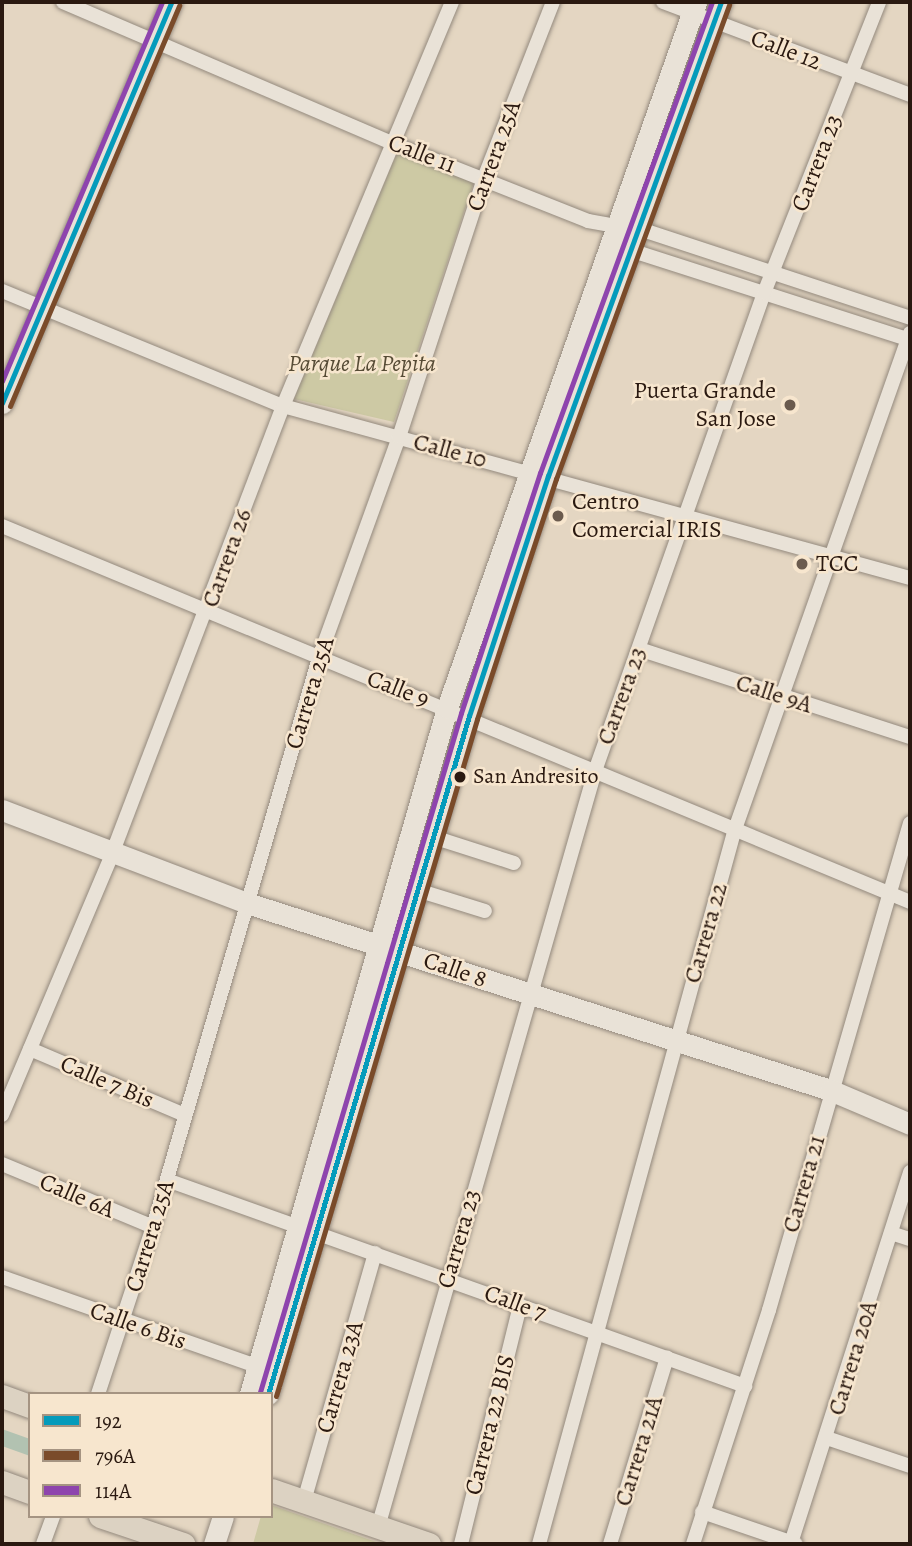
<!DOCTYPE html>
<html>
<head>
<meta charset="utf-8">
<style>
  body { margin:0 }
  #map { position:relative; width:912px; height:1546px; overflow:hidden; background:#e4d6c2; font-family:Alegreya,serif }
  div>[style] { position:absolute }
  .green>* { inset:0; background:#cdc9a4 }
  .water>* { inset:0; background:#b2c2b1 }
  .roads { filter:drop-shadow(0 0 2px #93897d) drop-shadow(0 0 2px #93897d) }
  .street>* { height:14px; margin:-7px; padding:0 7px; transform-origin:7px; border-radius:7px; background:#e9e2d7 }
  .secondary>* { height:21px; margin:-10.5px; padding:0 10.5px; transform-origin:10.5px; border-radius:10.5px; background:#e9e2d7 }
  .primary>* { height:23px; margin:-11.5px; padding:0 11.5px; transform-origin:11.5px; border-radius:11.5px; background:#dcd2c2 }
  .bus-1>* { height:5px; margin:-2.5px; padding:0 2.5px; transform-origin:2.5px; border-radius:2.5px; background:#049bbb }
  .bus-2>* { height:5px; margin:-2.5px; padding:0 2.5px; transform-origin:2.5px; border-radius:2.5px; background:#7a4b2a }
  .bus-3>* { height:5px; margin:-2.5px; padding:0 2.5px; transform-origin:2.5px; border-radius:2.5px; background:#8e44ad }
  .dots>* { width:19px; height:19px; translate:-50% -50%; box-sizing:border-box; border:4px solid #f7e6ce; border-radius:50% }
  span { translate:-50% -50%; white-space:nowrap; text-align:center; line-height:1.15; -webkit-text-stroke:5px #f7e6ce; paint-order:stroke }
  .bus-label { font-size:22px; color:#2a1910 }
  .left { translate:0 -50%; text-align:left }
  .street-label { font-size:24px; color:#2a1910 }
  .park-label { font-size:24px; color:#564b35; font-style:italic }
  .poi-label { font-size:24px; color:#2a1910 }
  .right { translate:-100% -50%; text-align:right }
  .frame { position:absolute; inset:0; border:4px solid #2a1910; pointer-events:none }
  .legend { position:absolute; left:28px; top:1392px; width:245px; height:126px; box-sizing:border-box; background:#f7e6ce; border:2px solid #a59482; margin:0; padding:9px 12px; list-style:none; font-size:21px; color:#2a1910 }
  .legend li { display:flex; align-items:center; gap:14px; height:35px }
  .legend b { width:35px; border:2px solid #a59482 }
</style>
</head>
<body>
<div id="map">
  <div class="green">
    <i style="clip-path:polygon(397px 153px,474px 182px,394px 422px,294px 399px)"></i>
    <i style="clip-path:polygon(271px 1505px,382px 1544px,253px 1544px,261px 1516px,271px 1516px)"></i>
  </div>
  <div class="water">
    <i style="clip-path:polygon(2px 1429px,30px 1439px,30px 1456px,2px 1446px)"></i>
  </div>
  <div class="roads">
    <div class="street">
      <i style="left:63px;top:2px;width:360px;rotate:23.2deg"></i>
      <i style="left:394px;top:144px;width:209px;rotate:21.6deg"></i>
      <i style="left:588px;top:221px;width:62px;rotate:10.2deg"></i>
      <i style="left:649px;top:232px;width:275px;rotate:18.2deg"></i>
      <i style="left:663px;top:2px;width:264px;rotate:20.6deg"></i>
      <i style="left:630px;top:250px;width:294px;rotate:17.8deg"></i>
      <i style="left:2px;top:291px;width:304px;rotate:22.3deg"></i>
      <i style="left:283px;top:406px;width:650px;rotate:15.34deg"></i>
      <i style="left:2px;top:526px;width:983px;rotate:22.49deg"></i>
      <i style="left:639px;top:649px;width:285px;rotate:18deg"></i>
      <i style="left:433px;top:837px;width:85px;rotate:17.8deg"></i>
      <i style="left:417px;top:890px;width:71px;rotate:17.2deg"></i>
      <i style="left:30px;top:1049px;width:168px;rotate:23.1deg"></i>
      <i style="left:2px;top:1115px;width:283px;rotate:-67.1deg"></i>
      <i style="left:112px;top:854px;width:480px;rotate:-69.1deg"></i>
      <i style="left:283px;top:406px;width:438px;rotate:-67.3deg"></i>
      <i style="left:2px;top:1164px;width:164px;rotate:22.6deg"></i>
      <i style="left:167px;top:1180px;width:614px;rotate:19.62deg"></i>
      <i style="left:891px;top:1233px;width:20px;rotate:18deg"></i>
      <i style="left:2px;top:1277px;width:279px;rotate:19.3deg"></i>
      <i style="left:98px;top:1394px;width:176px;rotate:-71.8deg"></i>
      <i style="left:153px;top:1227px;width:593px;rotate:-73.74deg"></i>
      <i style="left:319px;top:658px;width:235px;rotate:-70.1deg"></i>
      <i style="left:399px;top:437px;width:273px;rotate:-71.8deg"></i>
      <i style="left:484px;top:178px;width:189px;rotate:-68.6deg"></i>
      <i style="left:827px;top:1438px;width:88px;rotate:18.6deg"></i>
      <i style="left:304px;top:1501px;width:258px;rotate:-74deg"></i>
      <i style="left:702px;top:1512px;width:99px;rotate:18.8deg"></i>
      <i style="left:378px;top:1527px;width:787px;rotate:-73.98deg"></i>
      <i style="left:595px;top:771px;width:507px;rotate:-70.53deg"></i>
      <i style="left:764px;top:293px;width:313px;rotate:-68.4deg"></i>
      <i style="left:791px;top:1543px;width:390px;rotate:-72.2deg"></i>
      <i style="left:43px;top:1544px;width:30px;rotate:-70deg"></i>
      <i style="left:461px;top:1544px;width:246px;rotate:-76.1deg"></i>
      <i style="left:539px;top:1544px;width:738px;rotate:-74.68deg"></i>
      <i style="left:734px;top:832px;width:529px;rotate:-70.57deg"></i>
      <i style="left:610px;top:1544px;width:195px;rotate:-73deg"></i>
      <i style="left:693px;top:1544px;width:246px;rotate:-72deg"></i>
      <i style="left:769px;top:1310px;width:507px;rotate:-73.85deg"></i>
    </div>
    <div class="secondary">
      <i style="left:2px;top:403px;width:435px;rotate:-67.1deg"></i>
      <i style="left:2px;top:810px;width:262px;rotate:20.8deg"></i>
      <i style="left:247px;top:903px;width:612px;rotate:17.78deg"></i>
      <i style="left:830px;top:1090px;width:87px;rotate:23deg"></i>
      <i style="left:250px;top:1394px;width:714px;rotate:-73.98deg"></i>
      <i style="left:447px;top:708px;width:749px;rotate:-70.57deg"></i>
      <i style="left:268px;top:1394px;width:707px;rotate:-73.49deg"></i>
      <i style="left:469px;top:716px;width:253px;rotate:-71.8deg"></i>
      <i style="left:548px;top:476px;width:505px;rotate:-69.95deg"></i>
      <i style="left:214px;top:1544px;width:29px;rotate:-72deg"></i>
    </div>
    <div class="primary">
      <i style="left:2px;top:1396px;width:30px;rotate:20deg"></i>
      <i style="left:2px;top:1482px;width:30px;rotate:20deg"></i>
      <i style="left:271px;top:1490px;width:167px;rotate:18.9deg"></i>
      <i style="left:100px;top:1516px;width:88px;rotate:18.6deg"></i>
    </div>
  </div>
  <div class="bus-1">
    <i style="left:2px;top:403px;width:435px;rotate:-67.1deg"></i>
    <i style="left:268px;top:1394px;width:707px;rotate:-73.49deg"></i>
    <i style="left:469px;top:716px;width:253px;rotate:-71.8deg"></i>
    <i style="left:548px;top:476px;width:505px;rotate:-69.95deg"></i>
  </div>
  <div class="bus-2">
    <i style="left:10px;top:406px;width:435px;rotate:-67.1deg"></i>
    <i style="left:276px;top:1396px;width:706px;rotate:-73.46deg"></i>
    <i style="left:477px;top:719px;width:253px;rotate:-71.8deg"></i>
    <i style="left:556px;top:479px;width:505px;rotate:-69.95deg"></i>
  </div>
  <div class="bus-3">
    <i style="left:2px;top:381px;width:411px;rotate:-67.1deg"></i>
    <i style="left:260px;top:1392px;width:708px;rotate:-73.51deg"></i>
    <i style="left:461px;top:713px;width:253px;rotate:-71.8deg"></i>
    <i style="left:540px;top:473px;width:501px;rotate:-69.94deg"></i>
  </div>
  <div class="dots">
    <i style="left:790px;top:405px;background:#6b5b4e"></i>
    <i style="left:558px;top:516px;background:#6b5b4e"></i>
    <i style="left:802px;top:564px;background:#6b5b4e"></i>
    <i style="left:460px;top:777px;background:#2a1910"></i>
  </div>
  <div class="bus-label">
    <span class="left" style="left:473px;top:777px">San Andresito</span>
  </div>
  <div class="street-label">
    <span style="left:786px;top:50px;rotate:21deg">Calle 12</span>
    <span style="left:422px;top:154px;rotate:21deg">Calle 11</span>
    <span style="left:494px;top:156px;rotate:-70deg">Carrera 25A</span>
    <span style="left:817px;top:163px;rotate:-69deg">Carrera 23</span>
    <span style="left:450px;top:451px;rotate:15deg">Calle 10</span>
    <span style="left:227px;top:558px;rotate:-70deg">Carrera 26</span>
    <span style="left:398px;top:689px;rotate:21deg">Calle 9</span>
    <span style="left:310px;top:693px;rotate:-73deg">Carrera 25A</span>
    <span style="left:774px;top:694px;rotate:18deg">Calle 9A</span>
    <span style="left:622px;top:696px;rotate:-70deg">Carrera 23</span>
    <span style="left:706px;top:933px;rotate:-74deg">Carrera 22</span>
    <span style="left:455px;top:970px;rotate:19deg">Calle 8</span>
    <span style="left:107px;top:1082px;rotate:23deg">Calle 7 Bis</span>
    <span style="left:804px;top:1184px;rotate:-74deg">Carrera 21</span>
    <span style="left:77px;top:1196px;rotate:23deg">Calle 6A</span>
    <span style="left:150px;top:1236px;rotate:-73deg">Carrera 25A</span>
    <span style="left:459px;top:1239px;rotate:-74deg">Carrera 23</span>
    <span style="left:515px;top:1303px;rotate:20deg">Calle 7</span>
    <span style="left:138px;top:1326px;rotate:19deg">Calle 6 Bis</span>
    <span style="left:853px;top:1358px;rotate:-73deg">Carrera 20A</span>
    <span style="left:340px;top:1377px;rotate:-74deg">Carrera 23A</span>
    <span style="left:490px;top:1425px;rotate:-76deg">Carrera 22 BIS</span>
    <span style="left:639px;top:1451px;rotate:-73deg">Carrera 21A</span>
  </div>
  <div class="park-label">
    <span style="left:362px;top:364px">Parque La Pepita</span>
  </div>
  <div class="poi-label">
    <span class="right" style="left:776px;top:405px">Puerta Grande<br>San Jose</span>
    <span class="left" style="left:572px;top:516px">Centro<br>Comercial IRIS</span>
    <span class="left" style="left:816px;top:564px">TCC</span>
  </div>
  <div class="frame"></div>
  <ul class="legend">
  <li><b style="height:9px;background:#049bbb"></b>192</li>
  <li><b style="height:9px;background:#7a4b2a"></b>796A</li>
  <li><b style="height:9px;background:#8e44ad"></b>114A</li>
  </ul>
</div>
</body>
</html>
